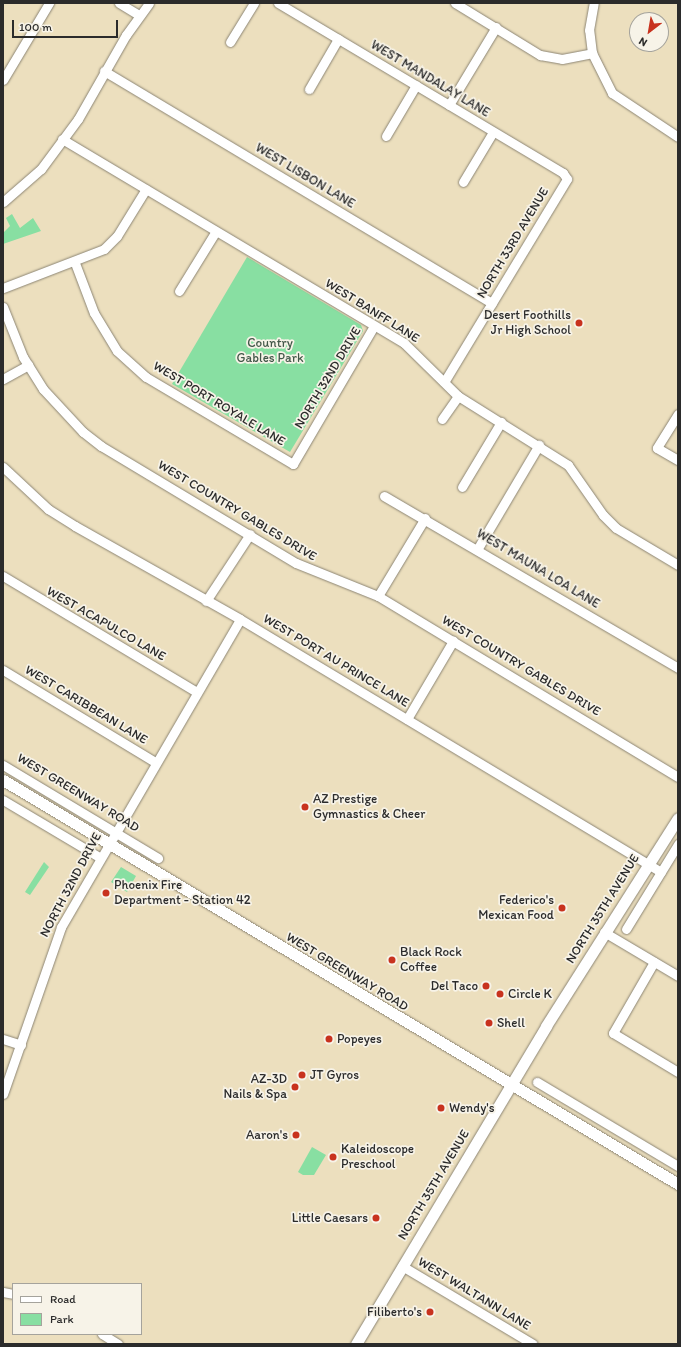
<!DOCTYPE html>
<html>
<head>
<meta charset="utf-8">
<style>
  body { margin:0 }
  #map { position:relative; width:681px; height:1347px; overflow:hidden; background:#ecdfbe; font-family:Itim,sans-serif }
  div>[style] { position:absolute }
  .green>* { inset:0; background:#88dfa2 }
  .roads { filter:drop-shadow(0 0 1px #8c8574) drop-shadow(0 0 1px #8c8574) }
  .minor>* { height:9px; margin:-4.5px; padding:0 4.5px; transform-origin:4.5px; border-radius:4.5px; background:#fff }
  .major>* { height:11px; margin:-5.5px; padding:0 5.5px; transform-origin:5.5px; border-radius:5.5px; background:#fff }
  .dots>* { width:11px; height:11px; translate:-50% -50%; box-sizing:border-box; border:2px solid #f7f3e8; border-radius:50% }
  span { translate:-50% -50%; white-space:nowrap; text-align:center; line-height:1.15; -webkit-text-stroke:3.5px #f7f3e8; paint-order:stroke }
  .street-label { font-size:13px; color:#2b2b2b }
  .poi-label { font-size:13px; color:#2b2b2b }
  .right { translate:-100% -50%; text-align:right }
  .left { translate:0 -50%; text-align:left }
  .park-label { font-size:13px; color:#425849 }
  .frame { position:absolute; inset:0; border:4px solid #2b2b2b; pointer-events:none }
  .legend { position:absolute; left:12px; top:1283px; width:130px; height:52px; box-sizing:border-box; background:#f7f3e8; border:1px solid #a5a39c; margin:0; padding:5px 7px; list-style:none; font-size:12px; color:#2b2b2b }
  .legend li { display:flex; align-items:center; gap:8px; height:20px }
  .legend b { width:20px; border:1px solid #a5a39c }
  .north { position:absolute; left:629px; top:12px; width:40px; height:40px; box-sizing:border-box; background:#f7f3e8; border:1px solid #a5a39c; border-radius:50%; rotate:211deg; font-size:11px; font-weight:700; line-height:16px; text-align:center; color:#2b2b2b }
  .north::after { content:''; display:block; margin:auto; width:14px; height:18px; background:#c8321e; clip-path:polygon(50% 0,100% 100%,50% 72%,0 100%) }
  .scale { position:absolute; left:12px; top:20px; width:106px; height:18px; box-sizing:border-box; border:2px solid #2b2b2b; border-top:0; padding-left:5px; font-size:12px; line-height:14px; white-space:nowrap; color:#2b2b2b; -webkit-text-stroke:3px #f7f3e8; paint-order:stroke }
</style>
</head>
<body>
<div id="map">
  <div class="green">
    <i style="clip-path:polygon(12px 214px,20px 228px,33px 218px,41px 231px,3px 244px,3px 233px,10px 226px,6px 218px)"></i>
    <i style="clip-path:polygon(247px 257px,361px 325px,363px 331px,290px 452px,172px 384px)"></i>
    <i style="clip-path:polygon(44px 862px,49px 867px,30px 895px,25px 892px)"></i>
    <i style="clip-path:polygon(121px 867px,136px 876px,127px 892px,111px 882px)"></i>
    <i style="clip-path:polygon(312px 1147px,326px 1155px,314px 1175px,303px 1175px,298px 1172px)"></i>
  </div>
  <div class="roads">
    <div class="minor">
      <i style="left:119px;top:3px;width:23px;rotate:31deg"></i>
      <i style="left:278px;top:3px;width:332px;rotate:30.8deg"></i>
      <i style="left:563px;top:173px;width:7px;rotate:56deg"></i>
      <i style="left:567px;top:179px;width:237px;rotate:121.2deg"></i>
      <i style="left:455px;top:3px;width:100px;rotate:31.5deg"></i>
      <i style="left:540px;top:55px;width:22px;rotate:10deg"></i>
      <i style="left:562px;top:59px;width:31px;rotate:-11deg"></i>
      <i style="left:592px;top:53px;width:45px;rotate:63.4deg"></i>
      <i style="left:612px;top:93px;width:79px;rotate:33.7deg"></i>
      <i style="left:230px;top:42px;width:46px;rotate:-58.4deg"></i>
      <i style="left:592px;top:53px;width:23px;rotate:-97deg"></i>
      <i style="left:589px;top:30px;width:27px;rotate:-80deg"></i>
      <i style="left:104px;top:71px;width:452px;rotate:30.9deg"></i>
      <i style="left:3px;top:80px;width:90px;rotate:-59.1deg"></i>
      <i style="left:309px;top:89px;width:58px;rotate:-59.9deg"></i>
      <i style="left:449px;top:105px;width:91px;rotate:-58.9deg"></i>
      <i style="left:386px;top:136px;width:59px;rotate:-59.5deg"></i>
      <i style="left:62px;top:139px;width:398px;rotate:30.8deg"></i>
      <i style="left:404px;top:343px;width:76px;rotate:44.5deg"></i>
      <i style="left:458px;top:396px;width:130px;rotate:32.1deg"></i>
      <i style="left:568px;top:465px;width:61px;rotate:55deg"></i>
      <i style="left:603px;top:515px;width:18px;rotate:45deg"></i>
      <i style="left:616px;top:528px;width:72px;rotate:30.8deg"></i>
      <i style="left:463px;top:182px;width:58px;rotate:-59deg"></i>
      <i style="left:3px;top:202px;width:50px;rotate:-41deg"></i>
      <i style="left:41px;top:169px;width:62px;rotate:-53.5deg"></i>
      <i style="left:78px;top:119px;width:97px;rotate:-60.3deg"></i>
      <i style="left:126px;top:35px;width:39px;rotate:-54deg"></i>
      <i style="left:75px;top:263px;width:53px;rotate:69.2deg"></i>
      <i style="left:94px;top:313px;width:44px;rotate:58.8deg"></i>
      <i style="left:117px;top:351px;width:39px;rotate:42deg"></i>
      <i style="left:146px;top:377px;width:171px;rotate:30.6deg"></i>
      <i style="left:293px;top:464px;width:160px;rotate:-59.6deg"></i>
      <i style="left:3px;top:288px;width:108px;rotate:-21.1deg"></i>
      <i style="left:104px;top:249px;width:18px;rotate:-45deg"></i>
      <i style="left:117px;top:236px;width:55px;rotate:-58.3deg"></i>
      <i style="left:179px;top:291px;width:70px;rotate:-58.3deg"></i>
      <i style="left:3px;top:307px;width:54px;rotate:68.2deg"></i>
      <i style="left:23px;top:357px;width:38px;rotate:58deg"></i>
      <i style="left:43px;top:389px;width:59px;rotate:47.1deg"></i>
      <i style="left:83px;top:432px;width:23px;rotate:38deg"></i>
      <i style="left:101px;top:446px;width:227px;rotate:31deg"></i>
      <i style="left:296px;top:563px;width:88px;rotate:21.9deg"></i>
      <i style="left:378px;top:596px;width:350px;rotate:31.1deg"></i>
      <i style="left:3px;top:379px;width:29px;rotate:-29deg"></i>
      <i style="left:678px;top:414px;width:40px;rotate:122deg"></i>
      <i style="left:657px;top:448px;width:24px;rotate:30deg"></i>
      <i style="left:442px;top:419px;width:28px;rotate:-55deg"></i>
      <i style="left:3px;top:467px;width:62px;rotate:43deg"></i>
      <i style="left:48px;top:509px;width:32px;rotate:32deg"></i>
      <i style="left:75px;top:526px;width:189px;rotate:29.4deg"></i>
      <i style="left:240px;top:619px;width:491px;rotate:31deg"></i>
      <i style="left:462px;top:487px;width:76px;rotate:-59deg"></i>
      <i style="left:384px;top:496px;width:341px;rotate:30.3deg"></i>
      <i style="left:478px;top:548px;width:120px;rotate:-59.4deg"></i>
      <i style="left:3px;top:576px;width:226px;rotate:30.9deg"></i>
      <i style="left:378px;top:596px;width:91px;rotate:-58.9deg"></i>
      <i style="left:206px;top:601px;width:80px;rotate:-56.7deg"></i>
      <i style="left:3px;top:670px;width:178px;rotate:31.2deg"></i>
      <i style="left:407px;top:719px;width:91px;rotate:-59.5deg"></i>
      <i style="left:3px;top:765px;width:181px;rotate:31deg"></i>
      <i style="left:3px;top:800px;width:112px;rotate:30.7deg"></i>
      <i style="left:626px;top:929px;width:100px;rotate:-58.5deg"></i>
      <i style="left:604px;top:932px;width:86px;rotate:30.7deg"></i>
      <i style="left:654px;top:962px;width:82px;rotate:120deg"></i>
      <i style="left:613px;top:1033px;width:76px;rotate:31deg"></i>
      <i style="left:3px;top:1039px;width:19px;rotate:18deg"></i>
      <i style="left:537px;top:1082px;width:164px;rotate:30.8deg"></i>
      <i style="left:3px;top:1094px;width:177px;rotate:-70.8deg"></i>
      <i style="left:61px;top:927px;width:356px;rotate:-59.8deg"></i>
      <i style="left:402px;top:1266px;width:152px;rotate:30.8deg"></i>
      <i style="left:3px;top:1292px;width:10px;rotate:11deg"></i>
      <i style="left:102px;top:1334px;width:19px;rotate:32deg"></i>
    </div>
    <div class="major">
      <i style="left:3px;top:780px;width:787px;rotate:30.9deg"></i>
      <i style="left:356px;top:1344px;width:370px;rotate:-59.1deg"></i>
      <i style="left:546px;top:1026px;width:246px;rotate:-57.6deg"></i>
    </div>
  </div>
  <div class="dots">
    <i style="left:579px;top:323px;background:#c8321e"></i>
    <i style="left:305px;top:807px;background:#c8321e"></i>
    <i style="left:106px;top:893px;background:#c8321e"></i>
    <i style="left:562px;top:908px;background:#c8321e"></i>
    <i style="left:392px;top:960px;background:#c8321e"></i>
    <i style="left:486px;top:986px;background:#c8321e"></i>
    <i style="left:500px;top:994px;background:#c8321e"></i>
    <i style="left:489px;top:1023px;background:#c8321e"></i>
    <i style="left:329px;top:1039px;background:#c8321e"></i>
    <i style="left:302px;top:1075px;background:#c8321e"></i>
    <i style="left:295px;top:1087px;background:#c8321e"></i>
    <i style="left:441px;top:1108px;background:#c8321e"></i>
    <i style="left:296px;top:1135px;background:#c8321e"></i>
    <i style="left:333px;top:1157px;background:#c8321e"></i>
    <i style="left:376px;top:1218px;background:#c8321e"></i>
    <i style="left:430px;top:1312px;background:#c8321e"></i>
  </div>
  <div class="street-label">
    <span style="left:430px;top:79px;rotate:31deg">WEST MANDALAY LANE</span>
    <span style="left:305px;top:176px;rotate:31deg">WEST LISBON LANE</span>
    <span style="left:513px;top:243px;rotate:-59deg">NORTH 33RD AVENUE</span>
    <span style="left:372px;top:311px;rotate:32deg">WEST BANFF LANE</span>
    <span style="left:328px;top:378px;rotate:-59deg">NORTH 32ND DRIVE</span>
    <span style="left:219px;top:404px;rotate:31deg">WEST PORT ROYALE LANE</span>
    <span style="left:237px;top:511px;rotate:31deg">WEST COUNTRY GABLES DRIVE</span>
    <span style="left:538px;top:569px;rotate:31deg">WEST MAUNA LOA LANE</span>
    <span style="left:106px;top:624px;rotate:30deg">WEST ACAPULCO LANE</span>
    <span style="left:336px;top:661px;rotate:31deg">WEST PORT AU PRINCE LANE</span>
    <span style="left:521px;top:666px;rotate:31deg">WEST COUNTRY GABLES DRIVE</span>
    <span style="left:86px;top:705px;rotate:31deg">WEST CARIBBEAN LANE</span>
    <span style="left:78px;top:793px;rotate:31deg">WEST GREENWAY ROAD</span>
    <span style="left:71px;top:885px;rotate:-62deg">NORTH 32ND DRIVE</span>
    <span style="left:603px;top:909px;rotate:-58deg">NORTH 35TH AVENUE</span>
    <span style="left:347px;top:972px;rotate:31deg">WEST GREENWAY ROAD</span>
    <span style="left:434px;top:1185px;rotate:-59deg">NORTH 35TH AVENUE</span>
    <span style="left:474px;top:1294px;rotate:31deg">WEST WALTANN LANE</span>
  </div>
  <div class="poi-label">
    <span class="right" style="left:571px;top:323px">Desert Foothills<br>Jr High School</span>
    <span class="left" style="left:313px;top:807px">AZ Prestige<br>Gymnastics &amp; Cheer</span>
    <span class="left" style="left:114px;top:893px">Phoenix Fire<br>Department - Station 42</span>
    <span class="right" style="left:554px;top:908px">Federico's<br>Mexican Food</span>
    <span class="left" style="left:400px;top:960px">Black Rock<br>Coffee</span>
    <span class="right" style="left:478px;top:986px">Del Taco</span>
    <span class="left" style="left:508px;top:994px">Circle K</span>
    <span class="left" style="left:497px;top:1023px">Shell</span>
    <span class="left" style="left:337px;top:1039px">Popeyes</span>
    <span class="left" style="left:310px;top:1075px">JT Gyros</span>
    <span class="right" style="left:287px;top:1087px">AZ-3D<br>Nails &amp; Spa</span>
    <span class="left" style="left:449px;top:1108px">Wendy's</span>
    <span class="right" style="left:288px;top:1135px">Aaron's</span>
    <span class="left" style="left:341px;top:1157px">Kaleidoscope<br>Preschool</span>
    <span class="right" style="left:368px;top:1218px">Little Caesars</span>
    <span class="right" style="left:422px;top:1312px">Filiberto's</span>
  </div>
  <div class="park-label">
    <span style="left:270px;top:351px">Country<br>Gables Park</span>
  </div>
  <div class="frame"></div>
  <ul class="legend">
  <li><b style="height:5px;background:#fff"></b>Road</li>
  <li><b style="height:11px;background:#88dfa2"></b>Park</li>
  </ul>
  <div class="north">N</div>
  <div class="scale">100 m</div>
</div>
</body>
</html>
